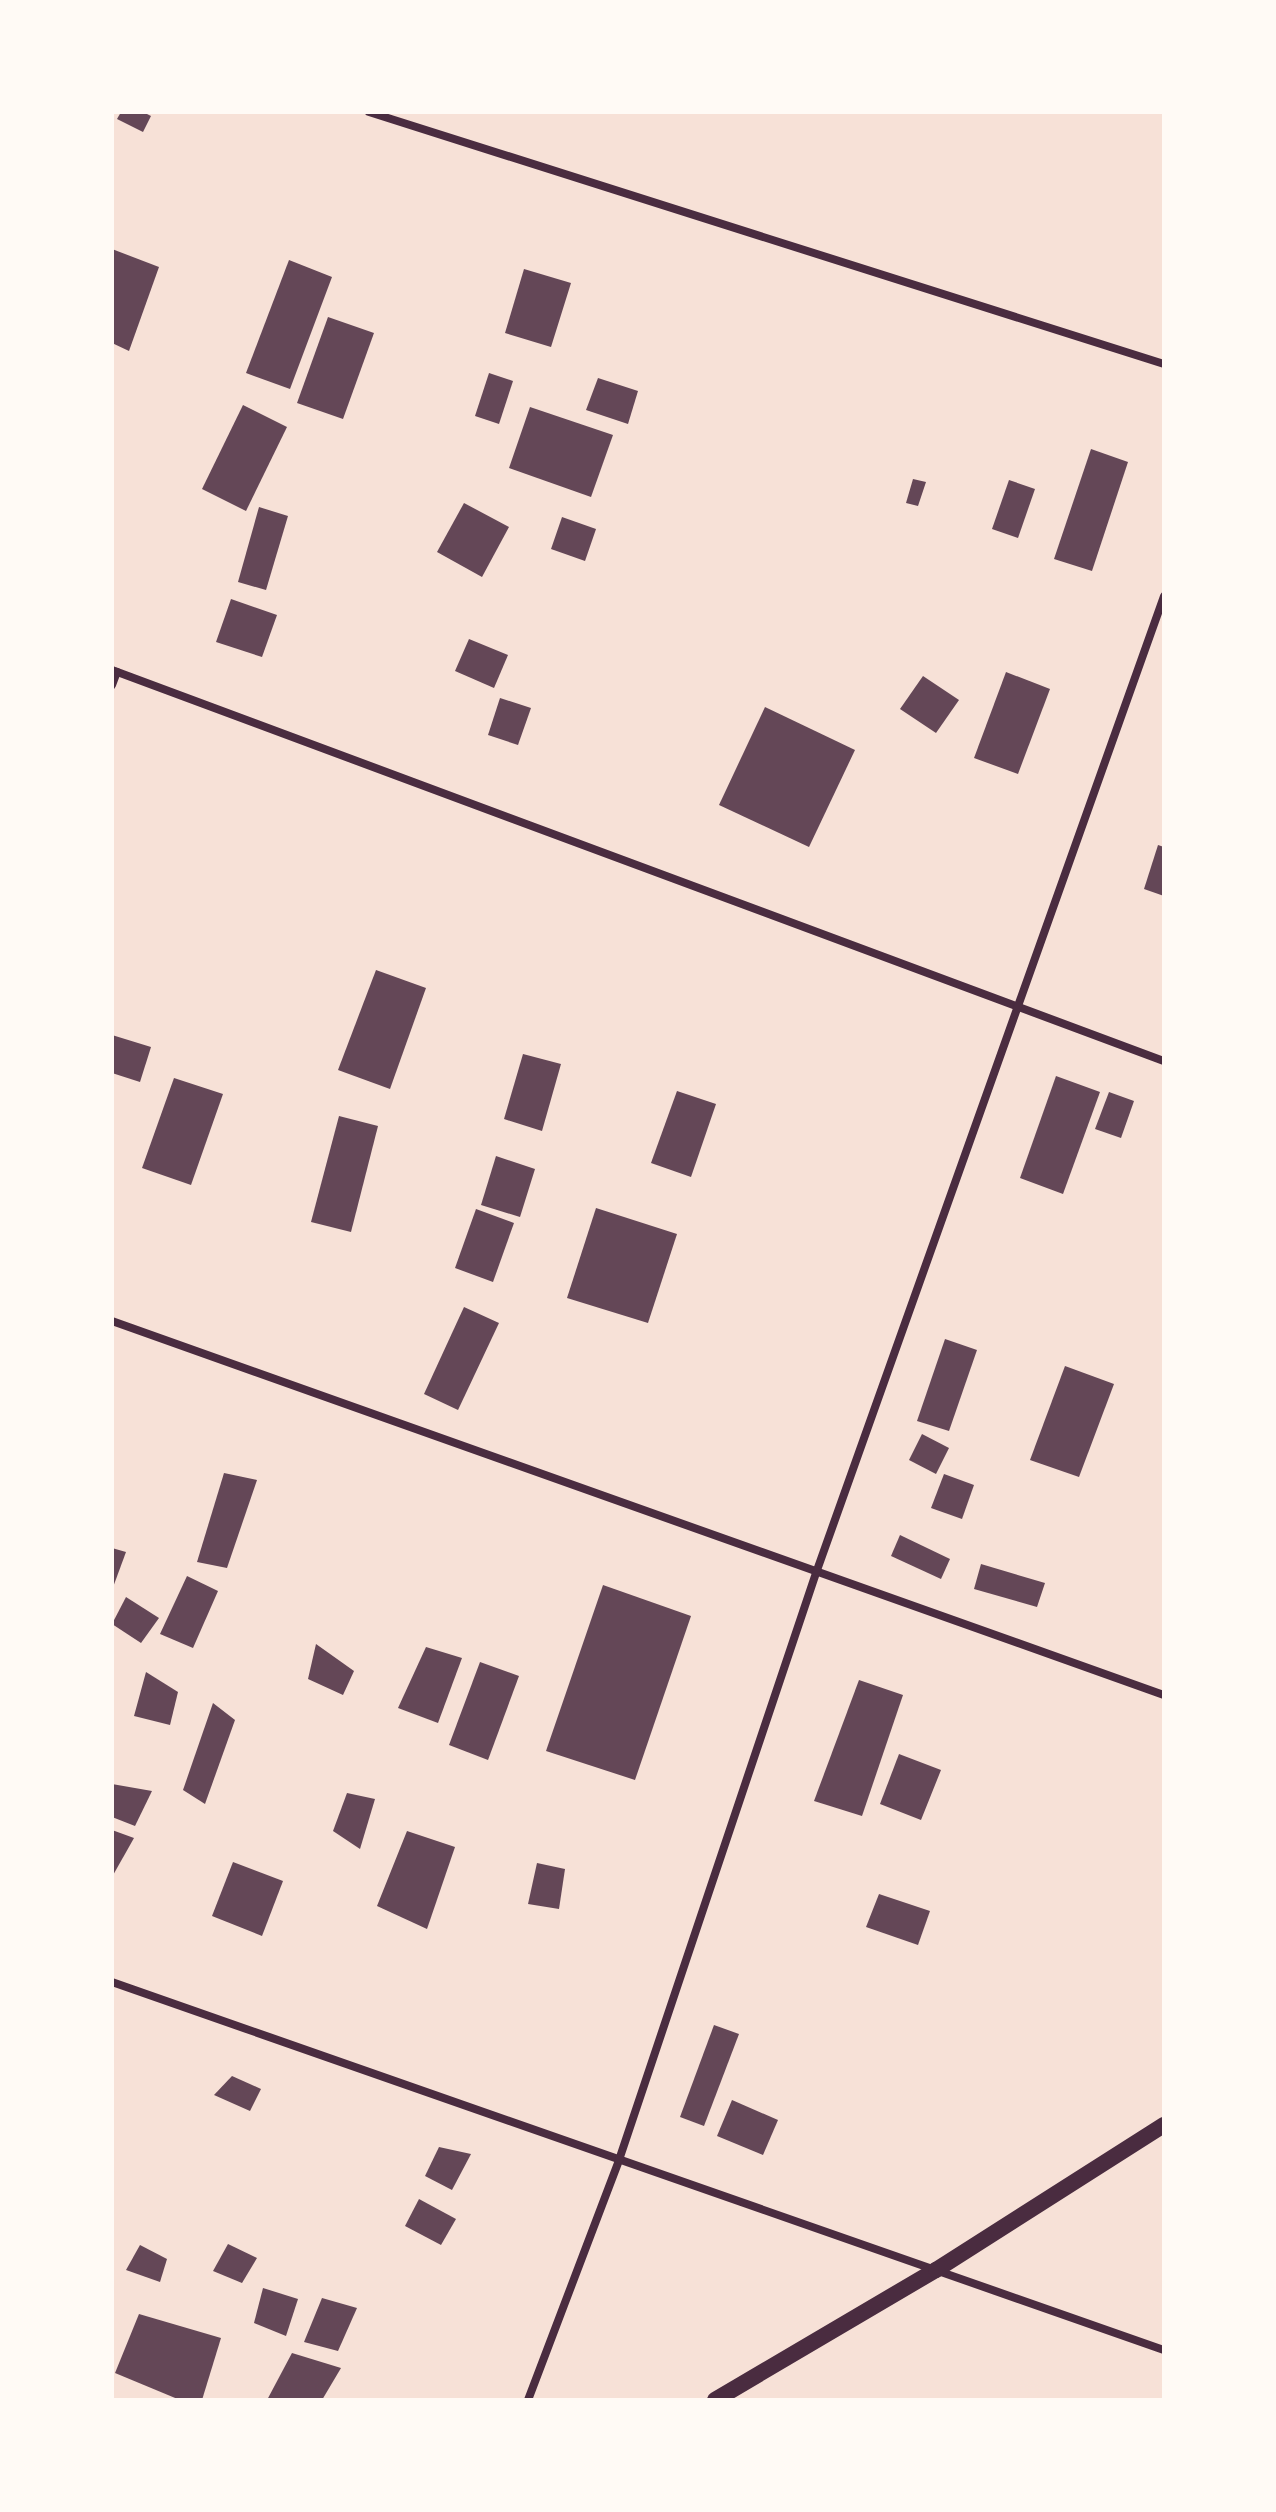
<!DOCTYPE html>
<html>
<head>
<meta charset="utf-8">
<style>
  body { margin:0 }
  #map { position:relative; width:1276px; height:2512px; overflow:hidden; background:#f7e1d7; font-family:"Crimson Pro",serif }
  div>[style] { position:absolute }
  .building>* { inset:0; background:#644757 }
  .minor>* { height:8px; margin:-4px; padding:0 4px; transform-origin:4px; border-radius:4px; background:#4a2c40 }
  .secondary>* { height:16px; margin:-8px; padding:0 8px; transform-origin:8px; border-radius:8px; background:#4a2c40 }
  span { translate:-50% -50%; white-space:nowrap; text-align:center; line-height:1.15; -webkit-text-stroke:8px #fffaf5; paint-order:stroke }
  .frame { position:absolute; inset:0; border:114px solid #fffaf5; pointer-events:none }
</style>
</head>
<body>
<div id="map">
  <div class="building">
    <i style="clip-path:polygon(121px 112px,143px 112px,151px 116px,143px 132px,117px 119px)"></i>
    <i style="clip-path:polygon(112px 249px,159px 267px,129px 351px,112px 343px)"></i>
    <i style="clip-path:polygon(289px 260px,332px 277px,290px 389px,246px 373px)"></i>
    <i style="clip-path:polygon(524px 269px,571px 283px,551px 347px,505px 333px)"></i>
    <i style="clip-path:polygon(328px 317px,374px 333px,343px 419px,297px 403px)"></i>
    <i style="clip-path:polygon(489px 373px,513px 381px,499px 424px,475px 416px)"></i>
    <i style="clip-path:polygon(598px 378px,638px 391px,628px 424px,586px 410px)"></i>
    <i style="clip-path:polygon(243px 405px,287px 427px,246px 511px,202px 489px)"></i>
    <i style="clip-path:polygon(530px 407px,613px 435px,591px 497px,509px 468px)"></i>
    <i style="clip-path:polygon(1091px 449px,1128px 462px,1092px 571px,1054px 559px)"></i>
    <i style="clip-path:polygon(913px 479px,926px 482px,918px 506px,906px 503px)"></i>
    <i style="clip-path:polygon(1009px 480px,1035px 489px,1018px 538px,992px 529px)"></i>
    <i style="clip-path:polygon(464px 503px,509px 527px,482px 577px,437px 552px)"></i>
    <i style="clip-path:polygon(259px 507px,288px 516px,266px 590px,238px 582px)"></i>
    <i style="clip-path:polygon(562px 517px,596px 529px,585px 561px,551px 549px)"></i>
    <i style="clip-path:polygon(231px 599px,277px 615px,262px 657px,216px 642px)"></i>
    <i style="clip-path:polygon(469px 639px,508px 655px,494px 688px,455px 671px)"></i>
    <i style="clip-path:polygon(1006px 672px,1050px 689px,1018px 774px,974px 758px)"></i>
    <i style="clip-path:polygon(923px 676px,959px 700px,936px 733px,900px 709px)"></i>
    <i style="clip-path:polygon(500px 698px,531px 708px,518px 745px,488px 735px)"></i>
    <i style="clip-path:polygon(765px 707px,855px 750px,809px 847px,719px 805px)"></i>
    <i style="clip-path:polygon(1158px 845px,1164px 847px,1164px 896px,1144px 889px)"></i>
    <i style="clip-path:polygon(376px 970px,426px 988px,390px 1089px,338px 1070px)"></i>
    <i style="clip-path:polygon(112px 1035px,151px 1047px,140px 1082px,112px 1073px)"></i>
    <i style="clip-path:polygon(523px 1054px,561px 1064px,542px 1131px,504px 1119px)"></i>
    <i style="clip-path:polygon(1056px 1076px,1100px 1092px,1063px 1194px,1020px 1178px)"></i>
    <i style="clip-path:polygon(174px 1078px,223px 1094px,191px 1185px,142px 1168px)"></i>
    <i style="clip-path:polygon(677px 1091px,716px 1104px,691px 1177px,651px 1163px)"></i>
    <i style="clip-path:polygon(1109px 1092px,1134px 1101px,1121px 1138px,1095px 1129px)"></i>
    <i style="clip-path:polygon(339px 1116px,378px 1126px,351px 1232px,311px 1222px)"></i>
    <i style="clip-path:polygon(496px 1156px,535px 1169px,520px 1217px,481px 1205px)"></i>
    <i style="clip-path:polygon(596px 1208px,677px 1234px,648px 1323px,567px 1298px)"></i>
    <i style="clip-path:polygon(476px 1209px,514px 1223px,493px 1282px,455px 1268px)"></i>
    <i style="clip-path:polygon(464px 1307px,499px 1323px,458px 1410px,424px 1394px)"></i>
    <i style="clip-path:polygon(945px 1339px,977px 1350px,949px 1431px,917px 1421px)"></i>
    <i style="clip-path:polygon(1065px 1366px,1114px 1384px,1079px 1477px,1030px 1460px)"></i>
    <i style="clip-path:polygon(922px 1434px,949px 1448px,936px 1474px,909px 1460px)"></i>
    <i style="clip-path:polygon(224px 1473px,257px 1480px,227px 1568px,197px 1562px)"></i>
    <i style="clip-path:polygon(944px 1474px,974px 1485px,962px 1519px,931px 1508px)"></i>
    <i style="clip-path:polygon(900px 1535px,950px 1559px,941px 1579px,891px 1556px)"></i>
    <i style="clip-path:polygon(112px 1548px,126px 1552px,112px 1590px)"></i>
    <i style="clip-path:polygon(981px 1564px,1045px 1583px,1037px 1607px,974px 1589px)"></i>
    <i style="clip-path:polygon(187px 1576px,218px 1591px,193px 1648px,160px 1634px)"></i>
    <i style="clip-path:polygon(603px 1585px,691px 1616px,635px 1780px,546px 1751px)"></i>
    <i style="clip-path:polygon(126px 1597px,159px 1618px,141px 1643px,112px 1624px)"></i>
    <i style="clip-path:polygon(316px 1644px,354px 1671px,343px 1695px,308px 1679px)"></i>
    <i style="clip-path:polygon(426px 1647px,462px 1658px,438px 1723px,398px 1708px)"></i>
    <i style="clip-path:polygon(480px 1662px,519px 1676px,488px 1760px,449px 1745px)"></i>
    <i style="clip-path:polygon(146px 1672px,178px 1692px,170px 1725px,134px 1716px)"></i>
    <i style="clip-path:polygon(859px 1680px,903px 1695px,862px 1816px,814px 1801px)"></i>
    <i style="clip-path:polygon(213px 1703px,235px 1720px,205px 1804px,183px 1790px)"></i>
    <i style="clip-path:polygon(899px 1754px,941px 1770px,921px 1820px,880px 1804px)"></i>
    <i style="clip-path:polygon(112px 1784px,152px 1791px,135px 1826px,112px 1817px)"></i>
    <i style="clip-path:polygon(347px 1793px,375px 1799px,360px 1849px,333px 1831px)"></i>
    <i style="clip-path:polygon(112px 1830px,134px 1838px,112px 1877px)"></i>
    <i style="clip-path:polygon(407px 1831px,455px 1847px,427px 1929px,377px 1906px)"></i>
    <i style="clip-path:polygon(233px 1862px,283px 1881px,262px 1936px,212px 1916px)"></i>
    <i style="clip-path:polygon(537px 1863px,565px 1869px,559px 1909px,528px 1904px)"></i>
    <i style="clip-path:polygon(879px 1894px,930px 1911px,918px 1945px,866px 1927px)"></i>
    <i style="clip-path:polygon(714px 2025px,739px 2034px,704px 2126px,680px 2117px)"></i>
    <i style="clip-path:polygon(232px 2076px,261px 2089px,250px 2111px,214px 2095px)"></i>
    <i style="clip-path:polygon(732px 2100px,778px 2120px,763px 2155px,717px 2136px)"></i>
    <i style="clip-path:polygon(439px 2147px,471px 2154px,452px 2190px,425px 2176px)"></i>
    <i style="clip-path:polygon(419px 2199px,456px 2219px,441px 2245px,405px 2226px)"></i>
    <i style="clip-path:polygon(228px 2244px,257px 2258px,242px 2283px,213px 2271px)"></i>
    <i style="clip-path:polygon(140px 2245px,167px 2259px,160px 2282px,126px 2270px)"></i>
    <i style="clip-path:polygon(263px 2288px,298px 2299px,286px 2336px,254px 2323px)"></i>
    <i style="clip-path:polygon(322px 2298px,357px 2308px,338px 2351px,304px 2342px)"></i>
    <i style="clip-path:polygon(139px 2314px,221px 2338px,202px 2400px,180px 2400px,115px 2373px)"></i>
    <i style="clip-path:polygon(292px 2353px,341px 2368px,322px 2400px,267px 2400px)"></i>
  </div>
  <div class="minor">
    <i style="left:369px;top:112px;width:834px;rotate:17.59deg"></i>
    <i style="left:112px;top:670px;width:1122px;rotate:20.39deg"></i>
    <i style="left:112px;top:685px;width:14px;rotate:-69deg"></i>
    <i style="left:112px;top:1321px;width:1117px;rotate:19.57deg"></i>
    <i style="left:112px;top:1982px;width:1115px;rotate:19.28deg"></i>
    <i style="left:528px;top:2400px;width:257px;rotate:-69.2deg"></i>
    <i style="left:619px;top:2160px;width:619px;rotate:-71.45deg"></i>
    <i style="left:816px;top:1573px;width:1037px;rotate:-70.39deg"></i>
  </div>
  <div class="secondary">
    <i style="left:715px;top:2400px;width:256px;rotate:-30.5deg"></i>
    <i style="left:936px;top:2270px;width:270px;rotate:-32.5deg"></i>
  </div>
  <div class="frame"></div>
</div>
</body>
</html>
